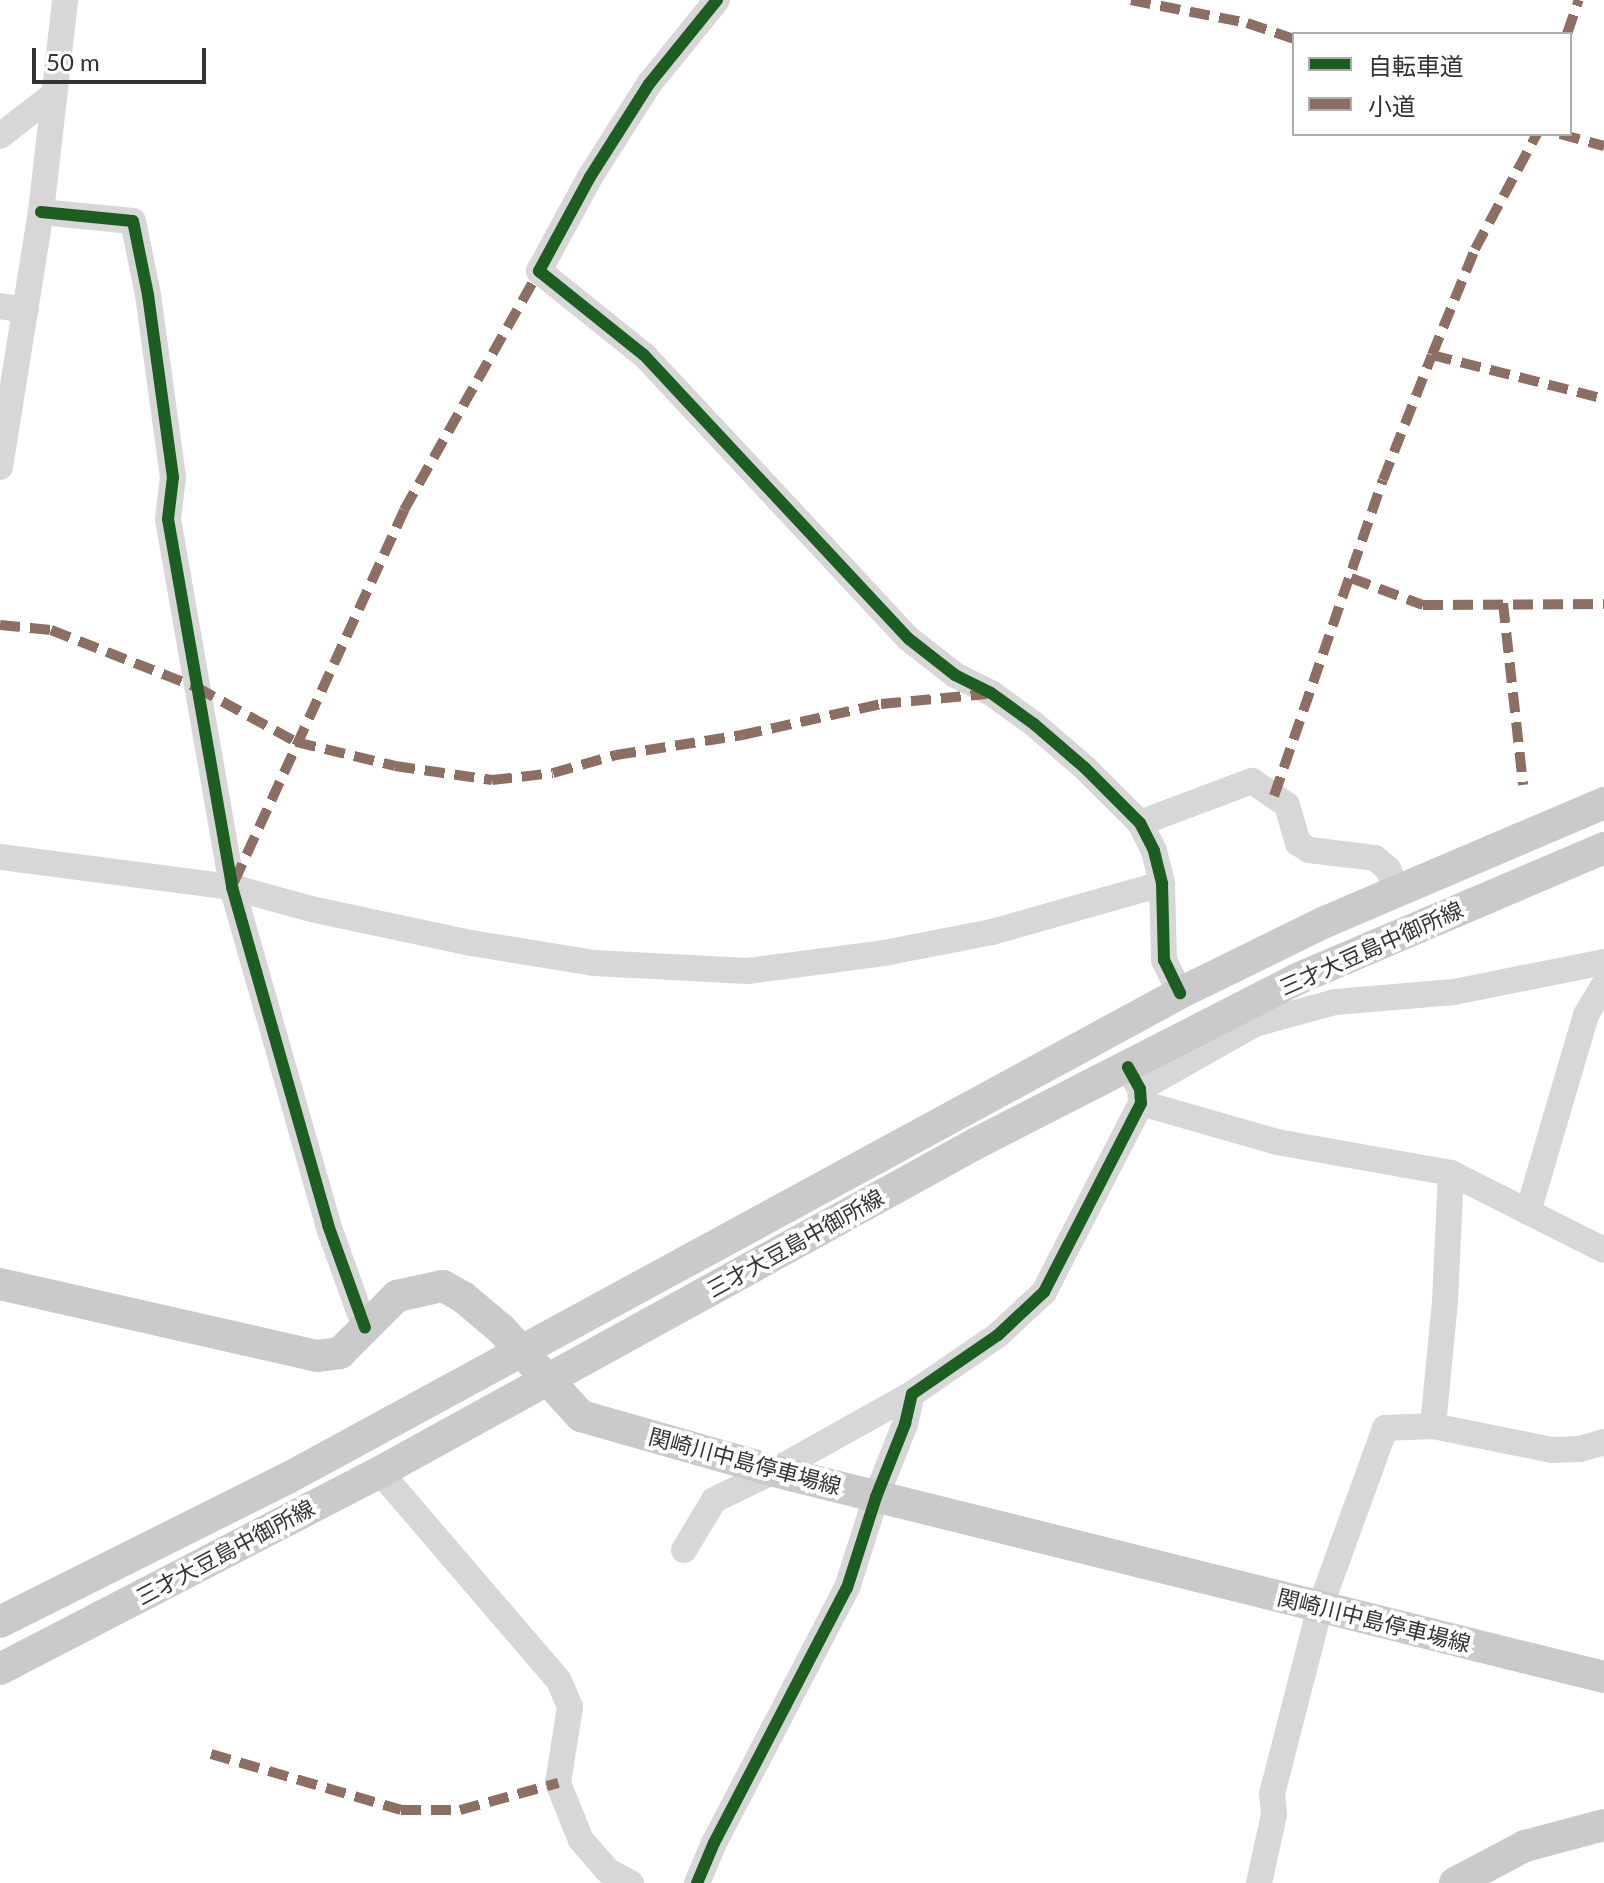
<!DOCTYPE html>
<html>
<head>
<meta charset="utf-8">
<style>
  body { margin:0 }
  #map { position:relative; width:1604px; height:1883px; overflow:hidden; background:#fff; font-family:Lato,"Noto Sans JP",sans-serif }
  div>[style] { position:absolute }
  .minor>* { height:26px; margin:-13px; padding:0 13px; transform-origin:13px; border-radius:13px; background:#d7d7d7 }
  .major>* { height:32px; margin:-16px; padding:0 16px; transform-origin:16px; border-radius:16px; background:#cacaca }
  .quiet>* { height:10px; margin-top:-5px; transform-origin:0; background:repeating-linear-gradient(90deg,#8d6e63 0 20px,transparent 0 30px) }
  .cycleway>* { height:12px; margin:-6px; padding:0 6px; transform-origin:6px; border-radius:6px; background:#1b5e20 }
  span { translate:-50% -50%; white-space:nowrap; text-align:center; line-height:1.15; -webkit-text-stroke:8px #fff; paint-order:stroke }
  .street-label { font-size:22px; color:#333 }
  .legend { position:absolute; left:1292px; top:32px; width:280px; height:104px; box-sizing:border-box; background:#fff; border:2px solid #adadad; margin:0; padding:10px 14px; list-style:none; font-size:24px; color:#333 }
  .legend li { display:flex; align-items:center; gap:16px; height:40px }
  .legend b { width:40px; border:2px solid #adadad }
  .scale { position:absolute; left:32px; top:48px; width:174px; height:36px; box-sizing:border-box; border:4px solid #333; border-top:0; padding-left:10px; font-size:24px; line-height:28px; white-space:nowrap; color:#333; -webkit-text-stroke:6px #fff; paint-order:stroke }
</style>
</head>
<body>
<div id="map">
  <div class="minor">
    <i style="left:717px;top:0;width:108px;rotate:129deg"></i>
    <i style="left:649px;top:84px;width:110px;rotate:122.4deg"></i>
    <i style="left:590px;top:177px;width:107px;rotate:118.5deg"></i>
    <i style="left:539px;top:271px;width:134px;rotate:38.7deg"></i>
    <i style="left:644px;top:355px;width:388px;rotate:47deg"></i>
    <i style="left:909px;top:639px;width:58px;rotate:38deg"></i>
    <i style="left:955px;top:675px;width:40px;rotate:26.6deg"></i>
    <i style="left:991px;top:693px;width:53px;rotate:35.8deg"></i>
    <i style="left:1034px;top:724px;width:67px;rotate:40.8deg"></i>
    <i style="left:1085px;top:768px;width:78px;rotate:45deg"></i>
    <i style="left:1140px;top:823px;width:31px;rotate:63deg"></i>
    <i style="left:1154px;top:851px;width:34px;rotate:76deg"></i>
    <i style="left:1162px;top:884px;width:76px;rotate:88.5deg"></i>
    <i style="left:1164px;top:960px;width:37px;rotate:64deg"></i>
    <i style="left:0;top:136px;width:67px;rotate:-37.7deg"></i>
    <i style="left:41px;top:212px;width:92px;rotate:5.6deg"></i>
    <i style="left:133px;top:221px;width:76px;rotate:78.5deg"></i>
    <i style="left:148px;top:295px;width:184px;rotate:82.2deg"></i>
    <i style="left:173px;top:477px;width:42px;rotate:96.8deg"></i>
    <i style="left:168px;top:519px;width:374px;rotate:80.1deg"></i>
    <i style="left:232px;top:887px;width:351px;rotate:74.1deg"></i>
    <i style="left:328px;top:1225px;width:109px;rotate:70.2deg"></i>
    <i style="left:0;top:306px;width:26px;rotate:9deg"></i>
    <i style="left:0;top:467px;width:258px;rotate:-80.9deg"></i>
    <i style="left:41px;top:212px;width:213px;rotate:-83.5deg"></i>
    <i style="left:1140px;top:823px;width:120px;rotate:-20.6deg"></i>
    <i style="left:1252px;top:781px;width:42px;rotate:34.4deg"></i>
    <i style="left:1287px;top:805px;width:40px;rotate:74deg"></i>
    <i style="left:1298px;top:843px;width:13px;rotate:32deg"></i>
    <i style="left:1309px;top:850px;width:66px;rotate:6.9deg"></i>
    <i style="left:1375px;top:858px;width:17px;rotate:40deg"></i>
    <i style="left:1388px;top:869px;width:23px;rotate:67deg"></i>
    <i style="left:0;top:857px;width:234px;rotate:7.4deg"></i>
    <i style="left:232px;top:887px;width:82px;rotate:15.6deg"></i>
    <i style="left:311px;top:909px;width:164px;rotate:12deg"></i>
    <i style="left:471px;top:943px;width:125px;rotate:9.2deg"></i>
    <i style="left:594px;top:963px;width:154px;rotate:3deg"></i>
    <i style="left:748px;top:971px;width:137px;rotate:-7.5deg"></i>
    <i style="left:884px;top:953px;width:110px;rotate:-11deg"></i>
    <i style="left:992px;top:932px;width:177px;rotate:-15.8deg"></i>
    <i style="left:1140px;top:1089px;width:132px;rotate:-29.5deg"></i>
    <i style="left:1255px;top:1024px;width:83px;rotate:-15.4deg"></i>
    <i style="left:1335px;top:1002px;width:119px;rotate:-4.8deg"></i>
    <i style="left:1454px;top:992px;width:153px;rotate:-11.3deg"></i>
    <i style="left:1141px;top:1103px;width:141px;rotate:16deg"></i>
    <i style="left:1277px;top:1142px;width:177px;rotate:10.1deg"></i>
    <i style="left:1451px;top:1173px;width:171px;rotate:26.7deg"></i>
    <i style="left:1528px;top:1212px;width:205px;rotate:-73.6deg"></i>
    <i style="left:1586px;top:1015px;width:35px;rotate:-59deg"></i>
    <i style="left:1433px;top:1426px;width:126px;rotate:-84.5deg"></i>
    <i style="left:1445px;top:1301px;width:128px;rotate:-87.3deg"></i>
    <i style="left:380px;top:1472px;width:275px;rotate:49.4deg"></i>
    <i style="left:559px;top:1681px;width:28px;rotate:67deg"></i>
    <i style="left:570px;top:1707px;width:77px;rotate:99deg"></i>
    <i style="left:558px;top:1783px;width:61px;rotate:68deg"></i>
    <i style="left:581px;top:1840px;width:41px;rotate:48.9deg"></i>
    <i style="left:608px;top:1871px;width:26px;rotate:28deg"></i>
    <i style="left:684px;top:1550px;width:58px;rotate:-59deg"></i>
    <i style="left:714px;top:1500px;width:67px;rotate:-25.8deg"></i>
    <i style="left:774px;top:1471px;width:158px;rotate:-29.2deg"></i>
    <i style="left:697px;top:1883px;width:43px;rotate:-67deg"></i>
    <i style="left:714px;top:1843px;width:288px;rotate:-62.5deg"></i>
    <i style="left:847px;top:1588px;width:96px;rotate:-72.3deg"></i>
    <i style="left:876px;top:1497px;width:79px;rotate:-68.3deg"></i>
    <i style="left:905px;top:1424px;width:31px;rotate:-77deg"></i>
    <i style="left:912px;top:1394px;width:104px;rotate:-34.5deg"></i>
    <i style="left:998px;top:1335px;width:63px;rotate:-43.1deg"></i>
    <i style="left:1044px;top:1292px;width:212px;rotate:-62.8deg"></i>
    <i style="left:1141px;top:1103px;width:14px;rotate:-94deg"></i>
    <i style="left:1140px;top:1089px;width:25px;rotate:-119deg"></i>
    <i style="left:1259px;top:1883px;width:70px;rotate:-77.6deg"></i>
    <i style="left:1274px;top:1815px;width:21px;rotate:-95deg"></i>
    <i style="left:1272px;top:1794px;width:193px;rotate:-75.6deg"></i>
    <i style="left:1320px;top:1607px;width:190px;rotate:-70deg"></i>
    <i style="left:1385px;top:1428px;width:48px;rotate:-2.4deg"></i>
    <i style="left:1433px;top:1426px;width:121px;rotate:11.4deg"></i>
    <i style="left:1552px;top:1450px;width:28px;rotate:-2deg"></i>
    <i style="left:1580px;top:1449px;width:25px;rotate:-16deg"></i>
  </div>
  <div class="major">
    <i style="left:0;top:1284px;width:325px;rotate:12.8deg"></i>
    <i style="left:317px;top:1356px;width:23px;rotate:-7deg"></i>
    <i style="left:340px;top:1353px;width:81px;rotate:-45deg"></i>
    <i style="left:397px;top:1296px;width:47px;rotate:-12.3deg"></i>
    <i style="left:443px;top:1286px;width:23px;rotate:29deg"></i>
    <i style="left:463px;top:1297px;width:50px;rotate:40.1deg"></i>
    <i style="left:501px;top:1329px;width:118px;rotate:47.4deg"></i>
    <i style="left:581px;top:1416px;width:201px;rotate:15.9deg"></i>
    <i style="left:774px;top:1471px;width:855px;rotate:13.94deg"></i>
    <i style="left:0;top:1622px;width:322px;rotate:-26.6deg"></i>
    <i style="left:288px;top:1478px;width:1015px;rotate:-28.53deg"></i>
    <i style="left:1180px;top:993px;width:161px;rotate:-26.1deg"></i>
    <i style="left:1325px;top:922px;width:303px;rotate:-23.1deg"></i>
    <i style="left:0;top:1669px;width:428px;rotate:-27.4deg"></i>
    <i style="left:380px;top:1472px;width:682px;rotate:-28.86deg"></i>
    <i style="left:977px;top:1143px;width:360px;rotate:-27.1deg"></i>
    <i style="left:1297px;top:979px;width:334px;rotate:-23.1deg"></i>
    <i style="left:1455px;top:1883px;width:79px;rotate:-27.9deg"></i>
    <i style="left:1525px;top:1846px;width:82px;rotate:-14.9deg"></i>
  </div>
  <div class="quiet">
    <i style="left:1131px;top:0;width:118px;rotate:11.2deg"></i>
    <i style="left:1247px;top:23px;width:50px;rotate:18.8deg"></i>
    <i style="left:1567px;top:34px;width:36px;rotate:-71deg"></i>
    <i style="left:1560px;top:134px;width:46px;rotate:15.3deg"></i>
    <i style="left:1432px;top:355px;width:178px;rotate:14.3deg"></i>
    <i style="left:1351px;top:578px;width:77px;rotate:20.6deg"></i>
    <i style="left:1423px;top:605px;width:181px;rotate:-0.3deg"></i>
    <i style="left:1503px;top:603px;width:183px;rotate:83.7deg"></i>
    <i style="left:0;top:625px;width:51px;rotate:5.6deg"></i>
    <i style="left:51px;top:630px;width:156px;rotate:21.5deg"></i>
    <i style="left:196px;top:687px;width:114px;rotate:28.8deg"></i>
    <i style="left:296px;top:742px;width:102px;rotate:13.6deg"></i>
    <i style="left:395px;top:766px;width:98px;rotate:8.2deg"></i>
    <i style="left:492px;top:780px;width:61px;rotate:-6.5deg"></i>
    <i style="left:553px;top:773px;width:66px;rotate:-15.9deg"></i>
    <i style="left:616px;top:755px;width:128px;rotate:-9deg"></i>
    <i style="left:742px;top:735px;width:142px;rotate:-12.6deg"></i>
    <i style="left:881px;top:704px;width:106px;rotate:-5.4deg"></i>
    <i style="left:1274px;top:796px;width:334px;rotate:-71deg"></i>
    <i style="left:1383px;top:480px;width:134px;rotate:-68.6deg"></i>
    <i style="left:1432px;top:355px;width:114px;rotate:-67.9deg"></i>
    <i style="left:1475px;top:249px;width:131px;rotate:-61.7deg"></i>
    <i style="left:234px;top:882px;width:409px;rotate:-65.4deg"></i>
    <i style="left:404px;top:510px;width:274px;rotate:-60.5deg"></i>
    <i style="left:211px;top:1754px;width:198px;rotate:16.4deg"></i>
    <i style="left:401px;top:1810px;width:59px"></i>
    <i style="left:460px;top:1810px;width:102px;rotate:-15.4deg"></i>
  </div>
  <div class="cycleway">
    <i style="left:717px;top:0;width:108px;rotate:129deg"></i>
    <i style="left:649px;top:84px;width:110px;rotate:122.4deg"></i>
    <i style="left:590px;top:177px;width:107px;rotate:118.5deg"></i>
    <i style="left:539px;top:271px;width:134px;rotate:38.7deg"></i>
    <i style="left:644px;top:355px;width:388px;rotate:47deg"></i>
    <i style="left:909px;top:639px;width:58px;rotate:38deg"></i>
    <i style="left:955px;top:675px;width:40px;rotate:26.6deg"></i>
    <i style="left:991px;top:693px;width:53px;rotate:35.8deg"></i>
    <i style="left:1034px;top:724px;width:67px;rotate:40.8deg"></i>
    <i style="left:1085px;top:768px;width:78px;rotate:45deg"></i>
    <i style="left:1140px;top:823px;width:31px;rotate:63deg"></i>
    <i style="left:1154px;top:851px;width:34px;rotate:76deg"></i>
    <i style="left:1162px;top:884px;width:76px;rotate:88.5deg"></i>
    <i style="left:1164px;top:960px;width:37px;rotate:64deg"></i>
    <i style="left:41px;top:212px;width:92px;rotate:5.6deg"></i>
    <i style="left:133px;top:221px;width:76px;rotate:78.5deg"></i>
    <i style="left:148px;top:295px;width:184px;rotate:82.2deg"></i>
    <i style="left:173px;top:477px;width:42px;rotate:96.8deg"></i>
    <i style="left:168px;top:519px;width:374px;rotate:80.1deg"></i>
    <i style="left:232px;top:887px;width:351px;rotate:74.1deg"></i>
    <i style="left:328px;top:1225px;width:109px;rotate:70.2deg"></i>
    <i style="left:697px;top:1883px;width:43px;rotate:-67deg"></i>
    <i style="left:714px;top:1843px;width:288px;rotate:-62.5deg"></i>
    <i style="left:847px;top:1588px;width:96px;rotate:-72.3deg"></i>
    <i style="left:876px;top:1497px;width:79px;rotate:-68.3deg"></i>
    <i style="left:905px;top:1424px;width:31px;rotate:-77deg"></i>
    <i style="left:912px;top:1394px;width:104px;rotate:-34.5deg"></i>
    <i style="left:998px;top:1335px;width:63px;rotate:-43.1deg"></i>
    <i style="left:1044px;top:1292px;width:212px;rotate:-62.8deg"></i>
    <i style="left:1141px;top:1103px;width:14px;rotate:-94deg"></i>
    <i style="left:1140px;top:1089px;width:25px;rotate:-119deg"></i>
  </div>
  <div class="street-label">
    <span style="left:1371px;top:948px;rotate:-24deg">三才大豆島中御所線</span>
    <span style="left:795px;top:1243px;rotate:-29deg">三才大豆島中御所線</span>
    <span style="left:745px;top:1461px;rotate:15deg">関崎川中島停車場線</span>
    <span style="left:225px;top:1552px;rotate:-28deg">三才大豆島中御所線</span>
    <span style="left:1374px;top:1620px;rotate:14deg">関崎川中島停車場線</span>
  </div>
  <ul class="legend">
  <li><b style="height:10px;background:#1b5e20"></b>自転車道</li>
  <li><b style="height:10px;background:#8d6e63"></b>小道</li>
  </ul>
  <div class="scale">50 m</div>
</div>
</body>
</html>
